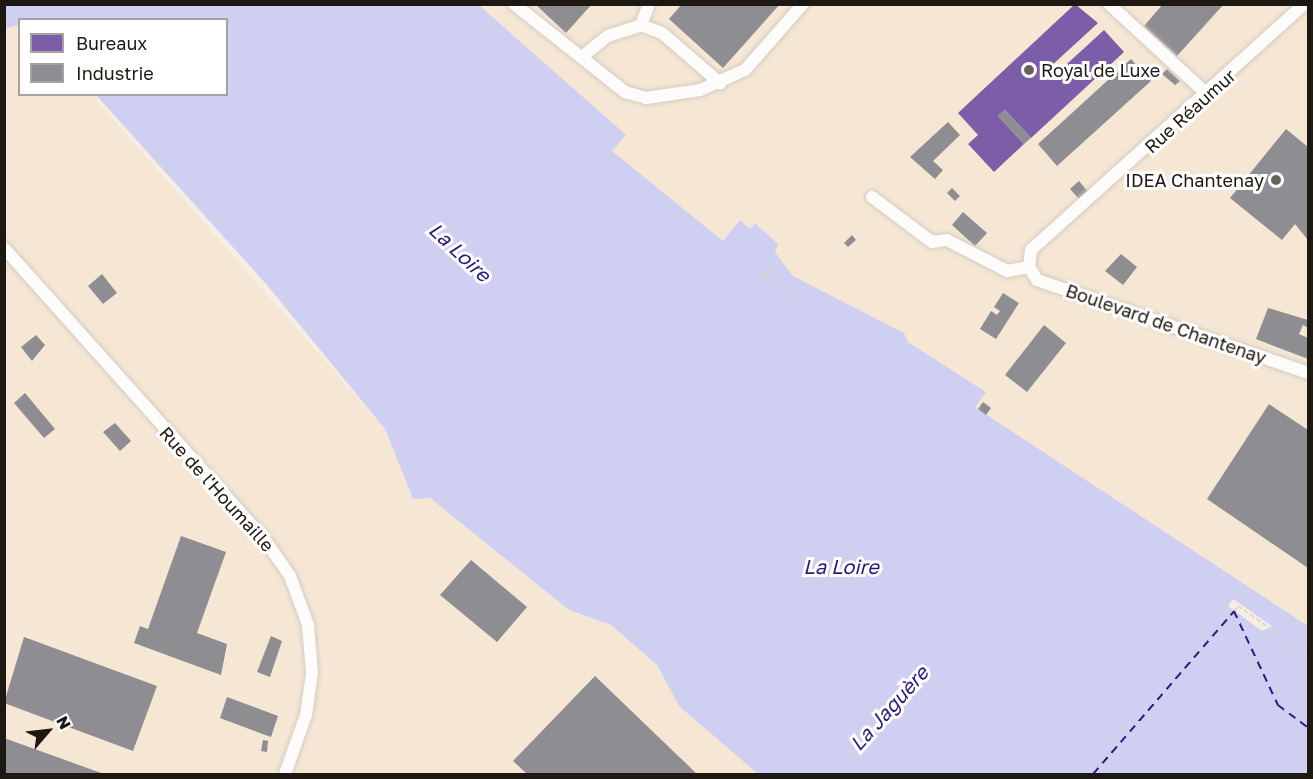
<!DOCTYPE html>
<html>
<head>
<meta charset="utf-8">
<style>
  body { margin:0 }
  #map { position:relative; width:1313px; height:779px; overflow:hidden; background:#f6eee3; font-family:"Golos Text",sans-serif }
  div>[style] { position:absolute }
  .built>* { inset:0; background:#f6e7d4 }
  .water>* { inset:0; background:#cfcff2 }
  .pier>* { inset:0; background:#f6eee3 }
  .offices>* { inset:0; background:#7b5ea7 }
  .industry>* { inset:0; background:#8d8d92 }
  .ferry>* { height:1.5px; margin-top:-0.75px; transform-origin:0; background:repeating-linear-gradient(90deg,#2c187d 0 8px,transparent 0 14px) }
  .path>* { height:2px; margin-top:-1px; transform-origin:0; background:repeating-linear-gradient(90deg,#d9d6d3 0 4.5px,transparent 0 7.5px) }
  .roads { filter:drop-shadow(0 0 2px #d3ccc3) drop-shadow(0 0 2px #d3ccc3) }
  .minor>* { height:12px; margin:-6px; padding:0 6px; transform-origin:6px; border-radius:6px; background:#fefcfb }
  .dots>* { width:16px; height:16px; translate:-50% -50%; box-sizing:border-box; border:3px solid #fff; border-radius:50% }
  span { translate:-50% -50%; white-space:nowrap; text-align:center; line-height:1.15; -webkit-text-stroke:6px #fff; paint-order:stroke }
  .poi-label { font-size:18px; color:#1d1811 }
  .left { translate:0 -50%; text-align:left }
  .right { translate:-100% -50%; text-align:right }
  .street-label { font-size:18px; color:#1d1811 }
  .water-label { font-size:20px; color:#2c187d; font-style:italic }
  .frame { position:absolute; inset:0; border:6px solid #1d1811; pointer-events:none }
  .legend { position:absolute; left:18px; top:18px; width:210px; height:78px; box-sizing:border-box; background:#fff; border:2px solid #a5a3a0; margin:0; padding:8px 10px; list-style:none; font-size:18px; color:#1d1811 }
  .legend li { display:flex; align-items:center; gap:12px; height:30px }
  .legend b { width:30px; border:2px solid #a5a3a0 }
  .north { position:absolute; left:18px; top:701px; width:60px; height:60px; -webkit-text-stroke:4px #fff; paint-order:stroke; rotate:62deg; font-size:16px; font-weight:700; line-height:24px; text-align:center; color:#1d1811 }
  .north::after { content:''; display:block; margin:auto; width:21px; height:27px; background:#1d1811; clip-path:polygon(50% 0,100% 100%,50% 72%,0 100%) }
</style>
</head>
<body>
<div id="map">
  <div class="built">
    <i style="clip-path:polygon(479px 5px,1308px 5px,1308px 626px,975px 407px,985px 391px,908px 342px,904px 333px,792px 276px,755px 223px,750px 229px,740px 220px,724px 242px,611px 151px,625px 135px)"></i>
    <i style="clip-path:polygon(19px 25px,20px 94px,92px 95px,385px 429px,413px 499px,430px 498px,569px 610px,612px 626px,657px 665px,679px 706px,758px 774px,5px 774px,4px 28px)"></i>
  </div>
  <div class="water">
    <i style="clip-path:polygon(5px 5px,479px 5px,626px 135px,612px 151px,723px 241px,740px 220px,750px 229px,755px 223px,778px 244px,775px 252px,793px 276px,904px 333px,908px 342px,986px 392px,975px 407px,1308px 626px,1308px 774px,758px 774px,679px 706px,657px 665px,611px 625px,569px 610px,430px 498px,413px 499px,385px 429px,267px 285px,96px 95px,226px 94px,226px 20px,20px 20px,19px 25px,5px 28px)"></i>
  </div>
  <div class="pier">
    <i style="clip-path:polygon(1233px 599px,1272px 626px,1262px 631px,1228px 606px)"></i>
  </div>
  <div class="offices">
    <i style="clip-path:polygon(1075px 4px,1098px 23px,1050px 67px,1056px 74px,1104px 30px,1124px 52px,1031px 138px,1005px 110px,998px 116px,1024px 144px,994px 172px,968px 144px,978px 135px,958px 113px)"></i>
  </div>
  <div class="industry">
    <i style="clip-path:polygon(535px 4px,592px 4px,566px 33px)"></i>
    <i style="clip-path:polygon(682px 4px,780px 4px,723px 68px,669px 19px)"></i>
    <i style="clip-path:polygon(1163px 4px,1224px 4px,1177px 56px,1144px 26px)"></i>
    <i style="clip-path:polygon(1131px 59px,1151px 81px,1057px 166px,1038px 144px)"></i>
    <i style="clip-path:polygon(1167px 69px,1180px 81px,1175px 85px,1162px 74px)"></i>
    <i style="clip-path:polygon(1005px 110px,1031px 138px,1024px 144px,998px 116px)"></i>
    <i style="clip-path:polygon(948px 122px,960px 135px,933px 161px,943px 170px,935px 179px,910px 157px)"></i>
    <i style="clip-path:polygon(1286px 129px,1308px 147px,1308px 240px,1295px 224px,1282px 240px,1230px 198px)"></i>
    <i style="clip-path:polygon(1079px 181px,1089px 193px,1080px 200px,1070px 189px)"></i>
    <i style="clip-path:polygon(952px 188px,960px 196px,955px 201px,947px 193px)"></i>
    <i style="clip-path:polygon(963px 212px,987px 233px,975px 246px,952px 225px)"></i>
    <i style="clip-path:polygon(852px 235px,856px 240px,848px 247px,844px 243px)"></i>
    <i style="clip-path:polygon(1121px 254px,1137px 267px,1123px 285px,1105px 271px)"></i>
    <i style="clip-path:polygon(102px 274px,117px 293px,103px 304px,88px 286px)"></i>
    <i style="clip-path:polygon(1003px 293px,1019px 303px,996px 339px,980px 329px,991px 311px,997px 315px,1000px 311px,994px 307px)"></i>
    <i style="clip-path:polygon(1268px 308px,1308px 320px,1308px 328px,1303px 325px,1299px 334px,1308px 338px,1308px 359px,1256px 339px)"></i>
    <i style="clip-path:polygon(1044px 325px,1066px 343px,1027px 392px,1005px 375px)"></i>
    <i style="clip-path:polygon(36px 335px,45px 345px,32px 361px,21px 347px)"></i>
    <i style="clip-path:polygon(25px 393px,55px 429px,44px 438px,14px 403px)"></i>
    <i style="clip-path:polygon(983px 402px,991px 408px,986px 415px,978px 409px)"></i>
    <i style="clip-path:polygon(1269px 404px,1308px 430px,1308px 568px,1207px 499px)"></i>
    <i style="clip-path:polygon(115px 423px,131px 441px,120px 451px,103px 432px)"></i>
    <i style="clip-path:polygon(181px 536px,226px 552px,197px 633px,227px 644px,221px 675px,134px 643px,140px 626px,148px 629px)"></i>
    <i style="clip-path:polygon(471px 560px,527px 607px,497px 642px,440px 595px)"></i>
    <i style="clip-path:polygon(271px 636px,282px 641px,270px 677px,257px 672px)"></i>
    <i style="clip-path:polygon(24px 637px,157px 686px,133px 751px,4px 703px)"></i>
    <i style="clip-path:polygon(595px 676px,697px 774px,527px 774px,513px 761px)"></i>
    <i style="clip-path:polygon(227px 697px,278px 716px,271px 737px,220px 718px)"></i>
    <i style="clip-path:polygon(4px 738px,104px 774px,4px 774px)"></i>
    <i style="clip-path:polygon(263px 740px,268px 741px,267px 752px,261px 751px)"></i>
  </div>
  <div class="ferry">
    <i style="left:1093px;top:774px;width:216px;rotate:-49.1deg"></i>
    <i style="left:1234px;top:611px;width:104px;rotate:64.9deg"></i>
    <i style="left:1278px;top:705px;width:38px;rotate:37deg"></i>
  </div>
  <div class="path">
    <i style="left:758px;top:271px;width:42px;rotate:34.4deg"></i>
    <i style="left:764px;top:275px;width:21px;rotate:-43deg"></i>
    <i style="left:1234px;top:611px;width:6px;rotate:-51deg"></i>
    <i style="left:1238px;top:606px;width:79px;rotate:34.7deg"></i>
    <i style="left:1303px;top:651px;width:8px;rotate:-50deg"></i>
  </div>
  <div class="roads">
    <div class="minor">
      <i style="left:514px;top:4px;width:142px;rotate:38.4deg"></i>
      <i style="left:625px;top:92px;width:22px;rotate:16deg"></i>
      <i style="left:646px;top:98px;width:55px;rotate:-8.4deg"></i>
      <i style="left:700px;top:90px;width:49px;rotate:-24deg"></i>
      <i style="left:745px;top:70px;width:88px;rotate:-48.7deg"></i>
      <i style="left:1109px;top:4px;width:134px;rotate:42.6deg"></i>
      <i style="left:641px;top:25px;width:22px;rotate:-69deg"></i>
      <i style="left:583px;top:56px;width:32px;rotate:-39deg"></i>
      <i style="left:608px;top:36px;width:35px;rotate:-18deg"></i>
      <i style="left:641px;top:25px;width:22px;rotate:21deg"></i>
      <i style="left:662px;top:33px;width:77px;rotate:40.8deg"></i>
      <i style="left:872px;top:197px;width:75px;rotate:36.9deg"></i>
      <i style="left:932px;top:242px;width:15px;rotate:-8deg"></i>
      <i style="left:947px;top:240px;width:68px;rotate:27.3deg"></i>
      <i style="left:1007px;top:271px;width:22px;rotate:-10deg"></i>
      <i style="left:4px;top:248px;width:392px;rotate:48.2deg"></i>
      <i style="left:265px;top:540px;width:44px;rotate:55.2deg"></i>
      <i style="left:290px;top:576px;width:52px;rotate:69.8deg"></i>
      <i style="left:308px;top:625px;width:48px;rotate:85.2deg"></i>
      <i style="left:312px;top:673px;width:42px;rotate:98.1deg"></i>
      <i style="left:306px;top:715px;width:63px;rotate:109.6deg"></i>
      <i style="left:1029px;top:267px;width:17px;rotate:-83deg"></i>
      <i style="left:1031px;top:250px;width:367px;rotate:-42deg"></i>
      <i style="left:1029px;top:267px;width:15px;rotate:58deg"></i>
      <i style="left:1037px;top:280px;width:287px;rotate:18.9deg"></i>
    </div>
  </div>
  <div class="dots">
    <i style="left:1029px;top:70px;background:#69635a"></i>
    <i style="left:1276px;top:180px;background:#69635a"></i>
  </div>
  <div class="poi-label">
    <span class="left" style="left:1041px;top:70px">Royal de Luxe</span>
    <span class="right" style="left:1264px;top:180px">IDEA Chantenay</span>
  </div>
  <div class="street-label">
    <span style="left:1190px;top:111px;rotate:-42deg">Rue Réaumur</span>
    <span style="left:1166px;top:324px;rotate:19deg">Boulevard de Chantenay</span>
    <span style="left:217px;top:489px;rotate:48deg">Rue de l'Houmaille</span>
  </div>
  <div class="water-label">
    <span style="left:460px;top:252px;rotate:43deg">La Loire</span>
    <span style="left:841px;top:566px">La Loire</span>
    <span style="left:889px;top:708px;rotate:-48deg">La Jaguère</span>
  </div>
  <div class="frame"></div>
  <ul class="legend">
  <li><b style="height:16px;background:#7b5ea7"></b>Bureaux</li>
  <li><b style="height:16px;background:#8d8d92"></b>Industrie</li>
  </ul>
  <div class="north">N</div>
</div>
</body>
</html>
